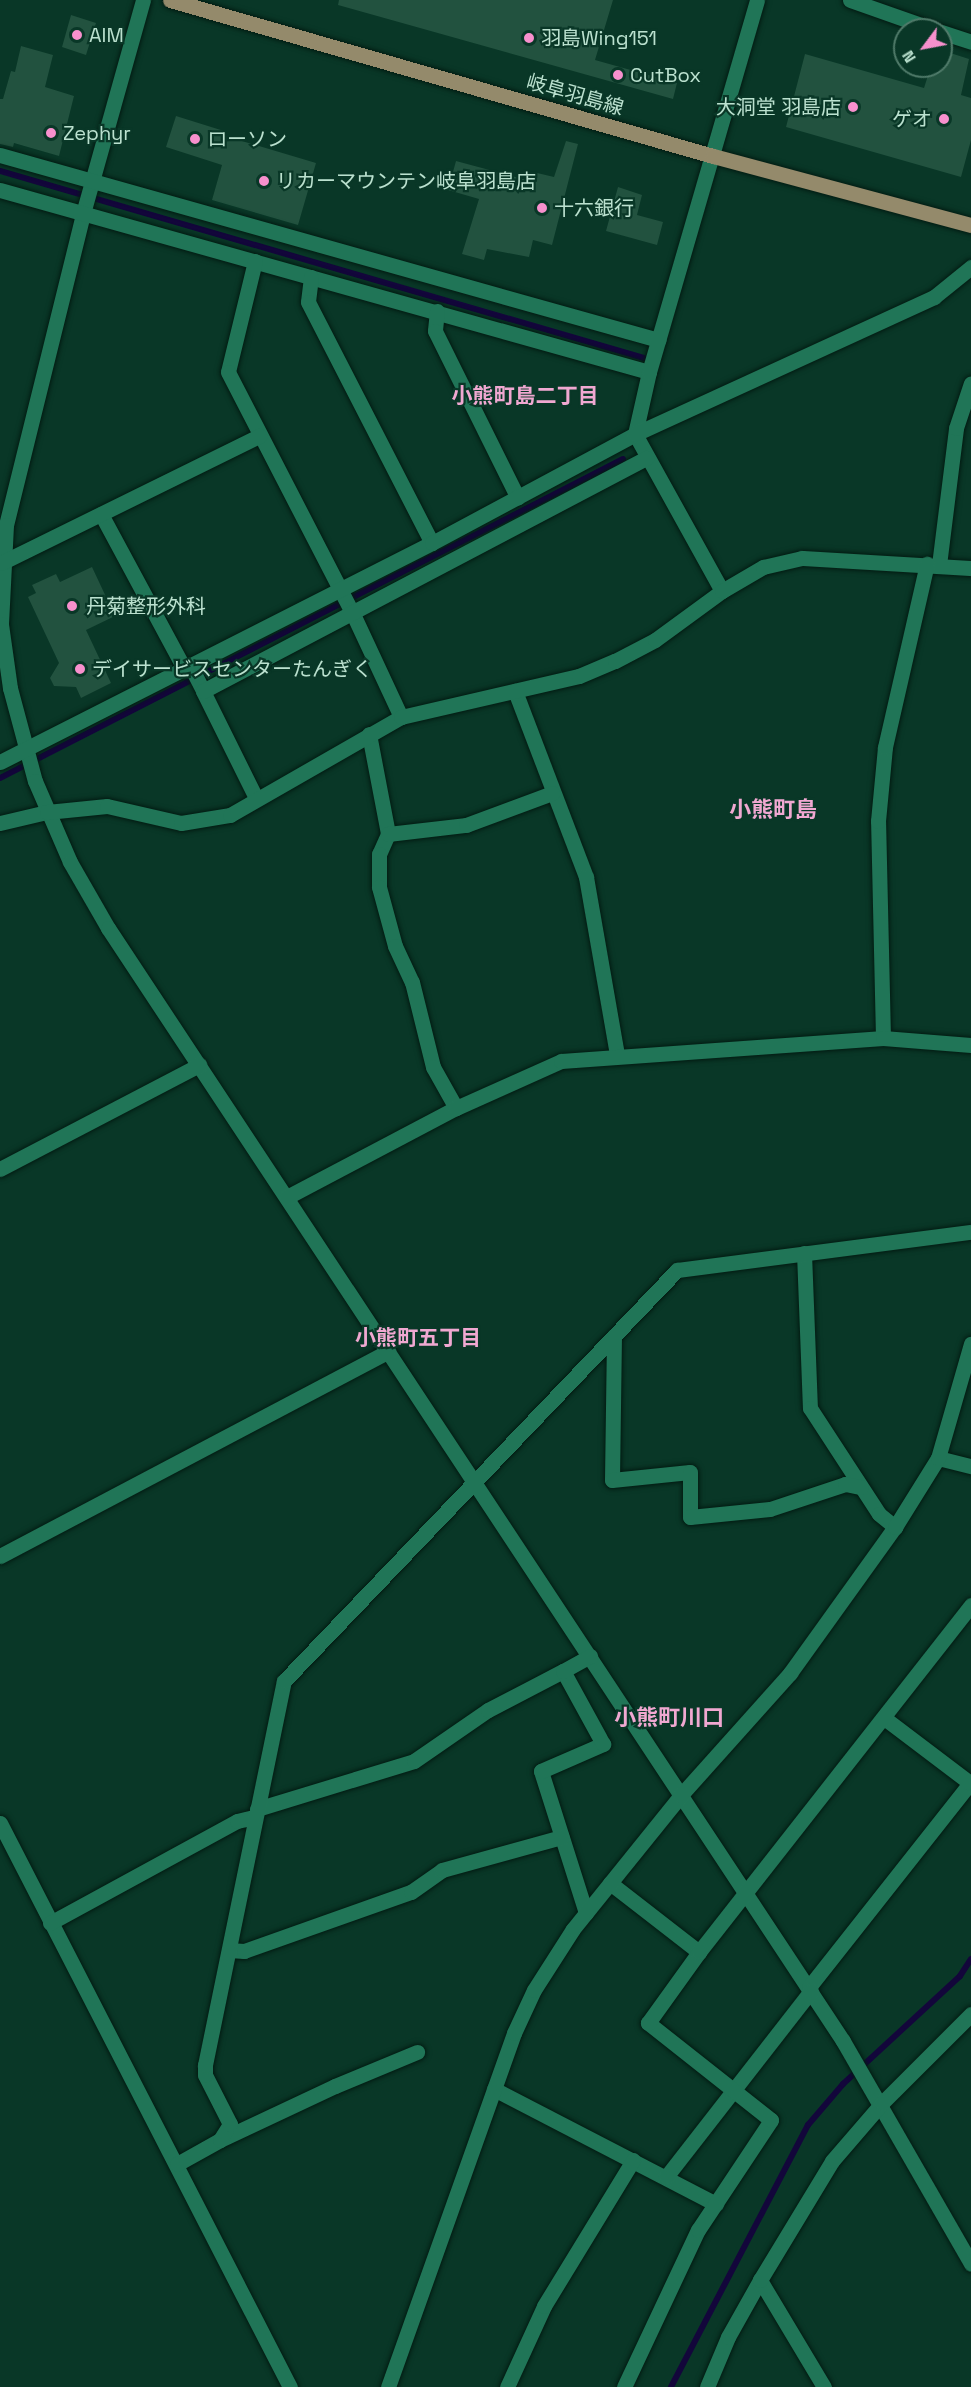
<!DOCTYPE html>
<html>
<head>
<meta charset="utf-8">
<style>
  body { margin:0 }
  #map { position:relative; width:971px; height:2387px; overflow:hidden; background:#093727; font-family:"Space Grotesk","Noto Sans JP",sans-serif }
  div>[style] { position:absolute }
  .stream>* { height:6px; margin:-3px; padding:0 3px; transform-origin:3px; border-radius:3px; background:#13063b }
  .building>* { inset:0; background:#22523f }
  .roads { filter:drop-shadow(0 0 2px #031b12) drop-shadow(0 0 2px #031b12) }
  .minor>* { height:15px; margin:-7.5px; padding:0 7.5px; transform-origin:7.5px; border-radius:7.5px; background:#207557 }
  .major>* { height:15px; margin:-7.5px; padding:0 7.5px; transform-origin:7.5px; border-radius:7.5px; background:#948a6b }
  .dots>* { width:16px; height:16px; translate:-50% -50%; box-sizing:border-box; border:3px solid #093727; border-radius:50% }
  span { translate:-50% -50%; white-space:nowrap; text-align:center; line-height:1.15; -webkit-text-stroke:4.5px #093727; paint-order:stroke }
  .poi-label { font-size:20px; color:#bbe1cf }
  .left { translate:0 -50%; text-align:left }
  .right { translate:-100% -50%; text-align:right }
  .street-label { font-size:20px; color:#bbe1cf }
  .neighbourhood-label { font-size:21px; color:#f0a8d1; font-weight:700 }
  .quarter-label { font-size:22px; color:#f0a8d1; font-weight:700 }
  .north { position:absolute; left:893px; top:18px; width:60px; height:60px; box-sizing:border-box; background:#093727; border:2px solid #507b6a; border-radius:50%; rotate:238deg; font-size:16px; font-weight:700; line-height:24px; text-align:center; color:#bbe1cf }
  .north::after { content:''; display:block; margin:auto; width:21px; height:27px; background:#f790cd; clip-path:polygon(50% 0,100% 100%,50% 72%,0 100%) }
</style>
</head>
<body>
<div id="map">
  <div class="stream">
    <i style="left:0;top:171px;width:671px;rotate:16.19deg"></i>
    <i style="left:0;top:778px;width:700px;rotate:-27.11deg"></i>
    <i style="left:671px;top:2387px;width:296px;rotate:-62.4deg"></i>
    <i style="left:808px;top:2125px;width:54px;rotate:-49.5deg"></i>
    <i style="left:843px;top:2084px;width:159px;rotate:-42.7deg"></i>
    <i style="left:960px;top:1976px;width:20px;rotate:-57deg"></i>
  </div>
  <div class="building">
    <i style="clip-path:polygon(339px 0,613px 0,595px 60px,677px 83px,673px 99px,338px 5px)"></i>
    <i style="clip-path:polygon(71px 15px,96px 23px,86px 55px,62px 47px)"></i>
    <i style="clip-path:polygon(21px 46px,53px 55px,45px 87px,74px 96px,59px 156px,14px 143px,13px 147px,0 144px,0 99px,3px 99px,11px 71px,15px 72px)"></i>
    <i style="clip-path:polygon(941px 50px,969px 59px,961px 95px,971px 98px,971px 140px,961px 177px,786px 127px,805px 54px,924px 88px,931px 66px,941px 66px)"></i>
    <i style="clip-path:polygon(176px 116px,224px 131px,222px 135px,316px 163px,298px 225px,212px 200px,222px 165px,166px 147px)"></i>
    <i style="clip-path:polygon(566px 141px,578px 144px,552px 245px,533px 240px,529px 257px,487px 249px,484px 260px,462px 254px,479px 199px,448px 190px,456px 161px,530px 181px,533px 172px,554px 177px)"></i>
    <i style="clip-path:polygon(618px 187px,642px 195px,637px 215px,663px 222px,657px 245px,606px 231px)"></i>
    <i style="clip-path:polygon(92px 567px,115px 616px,86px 630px,111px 683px,81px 698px,76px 687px,54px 686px,50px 678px,59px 663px,28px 597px,36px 593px,32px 585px,56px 574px,60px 582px)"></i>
  </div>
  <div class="roads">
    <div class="minor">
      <i style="left:143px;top:0;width:222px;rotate:105.7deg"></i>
      <i style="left:83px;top:214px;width:320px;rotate:103.9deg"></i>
      <i style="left:6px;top:525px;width:99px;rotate:92.9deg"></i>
      <i style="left:1px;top:624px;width:65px;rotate:82deg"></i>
      <i style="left:10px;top:688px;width:96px;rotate:75deg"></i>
      <i style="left:35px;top:781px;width:88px;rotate:66.6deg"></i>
      <i style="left:70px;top:862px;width:76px;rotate:60.1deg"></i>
      <i style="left:108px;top:928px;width:1334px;rotate:56.56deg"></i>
      <i style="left:843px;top:2041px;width:257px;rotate:60.1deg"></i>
      <i style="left:850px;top:0;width:90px;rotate:19.4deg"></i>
      <i style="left:941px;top:32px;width:32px;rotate:18deg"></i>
      <i style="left:0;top:155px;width:684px;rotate:15.7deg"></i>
      <i style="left:0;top:190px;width:674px;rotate:15.67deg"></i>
      <i style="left:255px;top:261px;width:114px;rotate:103.7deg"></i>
      <i style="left:228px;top:372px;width:272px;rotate:62.7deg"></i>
      <i style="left:353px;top:614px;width:114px;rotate:65deg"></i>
      <i style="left:311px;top:277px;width:25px;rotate:97deg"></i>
      <i style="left:308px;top:302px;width:271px;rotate:62.8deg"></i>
      <i style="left:437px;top:311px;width:20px;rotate:96deg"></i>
      <i style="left:435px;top:331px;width:186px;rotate:63.6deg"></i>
      <i style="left:101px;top:514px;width:175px;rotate:61.7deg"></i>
      <i style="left:1px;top:563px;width:288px;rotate:-26.2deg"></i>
      <i style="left:939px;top:565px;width:138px;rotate:-82.9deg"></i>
      <i style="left:956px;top:428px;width:47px;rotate:-71.6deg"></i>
      <i style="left:722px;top:591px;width:179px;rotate:-119deg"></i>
      <i style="left:635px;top:434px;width:64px;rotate:-77.3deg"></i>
      <i style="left:649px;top:372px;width:387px;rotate:-73.8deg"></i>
      <i style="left:190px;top:665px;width:29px;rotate:63deg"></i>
      <i style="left:515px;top:691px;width:199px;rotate:69.1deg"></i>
      <i style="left:586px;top:877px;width:180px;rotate:80.1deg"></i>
      <i style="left:369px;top:734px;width:102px;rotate:79.2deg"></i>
      <i style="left:388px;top:834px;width:22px;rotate:114deg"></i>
      <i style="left:379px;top:854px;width:33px;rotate:90deg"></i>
      <i style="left:379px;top:887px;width:61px;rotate:74.8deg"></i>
      <i style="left:395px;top:946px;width:40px;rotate:65deg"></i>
      <i style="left:412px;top:982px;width:88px;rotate:76.1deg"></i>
      <i style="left:433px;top:1067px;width:47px;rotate:60.7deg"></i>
      <i style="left:0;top:762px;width:484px;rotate:-26.9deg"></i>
      <i style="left:432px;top:543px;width:230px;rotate:-28.2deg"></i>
      <i style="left:635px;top:434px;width:329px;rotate:-24.6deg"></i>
      <i style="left:934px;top:297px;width:48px;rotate:-39deg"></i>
      <i style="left:256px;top:798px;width:119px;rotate:-116.4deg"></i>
      <i style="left:203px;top:691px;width:501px;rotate:-27.74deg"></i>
      <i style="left:0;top:823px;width:48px;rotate:-13.2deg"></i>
      <i style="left:47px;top:812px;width:60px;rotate:-5.7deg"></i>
      <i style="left:107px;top:806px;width:76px;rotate:12.9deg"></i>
      <i style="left:181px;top:823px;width:50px;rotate:-9.3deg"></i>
      <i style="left:230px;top:815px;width:197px;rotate:-29.8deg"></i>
      <i style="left:401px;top:717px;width:183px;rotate:-13deg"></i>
      <i style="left:579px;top:676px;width:39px;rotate:-23deg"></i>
      <i style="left:615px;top:661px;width:45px;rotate:-27.7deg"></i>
      <i style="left:655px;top:640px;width:83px;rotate:-36.2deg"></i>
      <i style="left:722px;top:591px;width:48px;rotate:-30.3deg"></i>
      <i style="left:763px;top:567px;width:40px;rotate:-13deg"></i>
      <i style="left:802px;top:558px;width:169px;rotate:3.4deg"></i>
      <i style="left:388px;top:834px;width:79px;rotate:-6.6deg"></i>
      <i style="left:466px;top:825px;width:92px;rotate:-20.4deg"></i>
      <i style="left:883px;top:1038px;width:217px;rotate:-91.3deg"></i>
      <i style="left:878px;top:821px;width:74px;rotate:-84.6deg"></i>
      <i style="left:885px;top:747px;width:188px;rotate:-77.1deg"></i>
      <i style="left:0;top:1169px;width:225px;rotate:-27.6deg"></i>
      <i style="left:287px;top:1197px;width:191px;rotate:-27.8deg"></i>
      <i style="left:456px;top:1108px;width:115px;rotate:-24.1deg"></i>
      <i style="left:561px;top:1061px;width:323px;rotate:-4.1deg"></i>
      <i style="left:883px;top:1038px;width:88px;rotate:4.5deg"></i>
      <i style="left:804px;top:1253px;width:155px;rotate:87.8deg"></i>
      <i style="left:810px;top:1408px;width:126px;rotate:56.9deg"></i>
      <i style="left:879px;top:1514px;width:21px;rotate:39deg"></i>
      <i style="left:614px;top:1336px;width:144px;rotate:90.8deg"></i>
      <i style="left:612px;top:1480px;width:78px;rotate:-5.9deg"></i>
      <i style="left:690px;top:1472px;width:45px;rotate:90deg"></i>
      <i style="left:690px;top:1517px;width:80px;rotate:-5.7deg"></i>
      <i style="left:770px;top:1509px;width:79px;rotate:-18.4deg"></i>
      <i style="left:845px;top:1484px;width:16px;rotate:11deg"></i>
      <i style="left:938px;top:1458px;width:34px;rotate:14deg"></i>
      <i style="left:0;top:1556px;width:439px;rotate:-27.8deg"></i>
      <i style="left:257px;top:1809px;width:164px;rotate:-17deg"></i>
      <i style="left:414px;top:1761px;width:90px;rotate:-34.6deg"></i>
      <i style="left:488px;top:1710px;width:85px;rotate:-27.5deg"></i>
      <i style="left:0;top:1823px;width:634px;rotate:62.79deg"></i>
      <i style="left:610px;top:1883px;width:113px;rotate:37.8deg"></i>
      <i style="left:586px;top:1913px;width:149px;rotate:-107.6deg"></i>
      <i style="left:541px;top:1771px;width:68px;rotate:-23.5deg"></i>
      <i style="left:603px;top:1744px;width:83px;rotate:-118.7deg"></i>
      <i style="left:563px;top:1671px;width:31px;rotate:-29deg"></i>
      <i style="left:50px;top:1923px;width:213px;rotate:-28.6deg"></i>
      <i style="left:237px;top:1821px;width:17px;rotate:-13deg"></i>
      <i style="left:229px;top:1950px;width:15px;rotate:4deg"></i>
      <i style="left:244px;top:1951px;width:177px;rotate:-19.5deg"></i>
      <i style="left:411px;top:1892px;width:38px;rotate:-35deg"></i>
      <i style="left:442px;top:1870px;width:124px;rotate:-15.4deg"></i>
      <i style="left:809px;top:1987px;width:260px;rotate:-51.7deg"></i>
      <i style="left:970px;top:1783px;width:108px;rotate:-142.9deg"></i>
      <i style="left:494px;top:2089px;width:250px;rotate:27.4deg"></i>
      <i style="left:220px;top:2140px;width:127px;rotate:-25.2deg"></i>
      <i style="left:335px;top:2086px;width:89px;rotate:-22.5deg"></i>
      <i style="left:177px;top:2164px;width:49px;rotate:-29.2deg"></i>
      <i style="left:220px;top:2140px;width:19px;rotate:-58deg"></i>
      <i style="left:230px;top:2124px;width:55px;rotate:-117deg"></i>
      <i style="left:205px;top:2075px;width:10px;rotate:-90deg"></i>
      <i style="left:205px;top:2065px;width:392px;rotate:-78.4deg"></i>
      <i style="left:284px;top:1681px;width:569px;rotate:-46.28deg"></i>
      <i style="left:677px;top:1270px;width:296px;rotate:-7.4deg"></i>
      <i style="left:666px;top:2177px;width:236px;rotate:-52.1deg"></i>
      <i style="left:388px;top:2387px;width:376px;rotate:-70.4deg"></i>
      <i style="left:514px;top:2033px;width:47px;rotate:-65.1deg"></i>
      <i style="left:534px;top:1990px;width:72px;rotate:-57.4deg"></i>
      <i style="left:573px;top:1929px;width:172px;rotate:-51.1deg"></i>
      <i style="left:681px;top:1795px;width:164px;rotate:-48.2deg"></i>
      <i style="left:790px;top:1673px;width:180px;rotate:-54.3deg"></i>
      <i style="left:895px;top:1527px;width:81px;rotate:-58.1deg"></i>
      <i style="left:938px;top:1458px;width:119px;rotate:-73.9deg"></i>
      <i style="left:507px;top:2387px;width:89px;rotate:-65.4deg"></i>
      <i style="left:544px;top:2306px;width:171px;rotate:-58.6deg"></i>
      <i style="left:624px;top:2387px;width:174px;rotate:-64.8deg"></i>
      <i style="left:698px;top:2230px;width:132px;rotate:-56.4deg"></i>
      <i style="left:771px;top:2120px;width:157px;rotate:-141.7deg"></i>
      <i style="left:648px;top:2023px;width:87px;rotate:-54.3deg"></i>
      <i style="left:699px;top:1952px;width:441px;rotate:-51.9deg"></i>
      <i style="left:707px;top:2387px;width:54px;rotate:-67.2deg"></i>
      <i style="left:728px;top:2337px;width:65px;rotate:-60.7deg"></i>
      <i style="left:824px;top:2387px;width:125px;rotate:-120.9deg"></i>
      <i style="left:760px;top:2280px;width:139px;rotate:-58.8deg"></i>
      <i style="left:832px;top:2161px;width:77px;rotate:-49.2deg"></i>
      <i style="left:882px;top:2103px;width:126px;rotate:-45deg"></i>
    </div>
    <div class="major">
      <i style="left:170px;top:0;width:565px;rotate:16.03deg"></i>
      <i style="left:713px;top:156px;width:267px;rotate:15deg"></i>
    </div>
  </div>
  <div class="dots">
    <i style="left:77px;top:35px;background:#f790cd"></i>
    <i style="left:529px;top:38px;background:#f790cd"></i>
    <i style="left:618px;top:75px;background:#f790cd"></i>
    <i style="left:853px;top:107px;background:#f790cd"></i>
    <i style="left:944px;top:119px;background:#f790cd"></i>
    <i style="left:51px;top:133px;background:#f790cd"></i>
    <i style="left:195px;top:139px;background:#f790cd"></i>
    <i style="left:264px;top:181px;background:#f790cd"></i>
    <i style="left:542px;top:208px;background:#f790cd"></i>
    <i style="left:72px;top:606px;background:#f790cd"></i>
    <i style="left:80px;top:669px;background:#f790cd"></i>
  </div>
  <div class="poi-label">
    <span class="left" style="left:89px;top:35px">AIM</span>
    <span class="left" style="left:541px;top:38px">羽島Wing151</span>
    <span class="left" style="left:630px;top:75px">CutBox</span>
    <span class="right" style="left:841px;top:107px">大洞堂 羽島店</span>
    <span class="right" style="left:932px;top:119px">ゲオ</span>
    <span class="left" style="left:63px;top:133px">Zephyr</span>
    <span class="left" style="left:207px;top:139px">ローソン</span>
    <span class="left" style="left:276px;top:181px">リカーマウンテン岐阜羽島店</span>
    <span class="left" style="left:554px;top:208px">十六銀行</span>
    <span class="left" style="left:86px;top:606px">丹菊整形外科</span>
    <span class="left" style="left:92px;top:669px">デイサービスセンターたんぎく</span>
  </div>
  <div class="street-label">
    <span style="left:575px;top:95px;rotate:16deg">岐阜羽島線</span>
  </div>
  <div class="neighbourhood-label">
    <span style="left:525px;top:396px">小熊町島二丁目</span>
    <span style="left:418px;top:1338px">小熊町五丁目</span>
  </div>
  <div class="quarter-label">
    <span style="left:773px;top:810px">小熊町島</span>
    <span style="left:669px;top:1718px">小熊町川口</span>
  </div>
  <div class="north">N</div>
</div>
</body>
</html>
